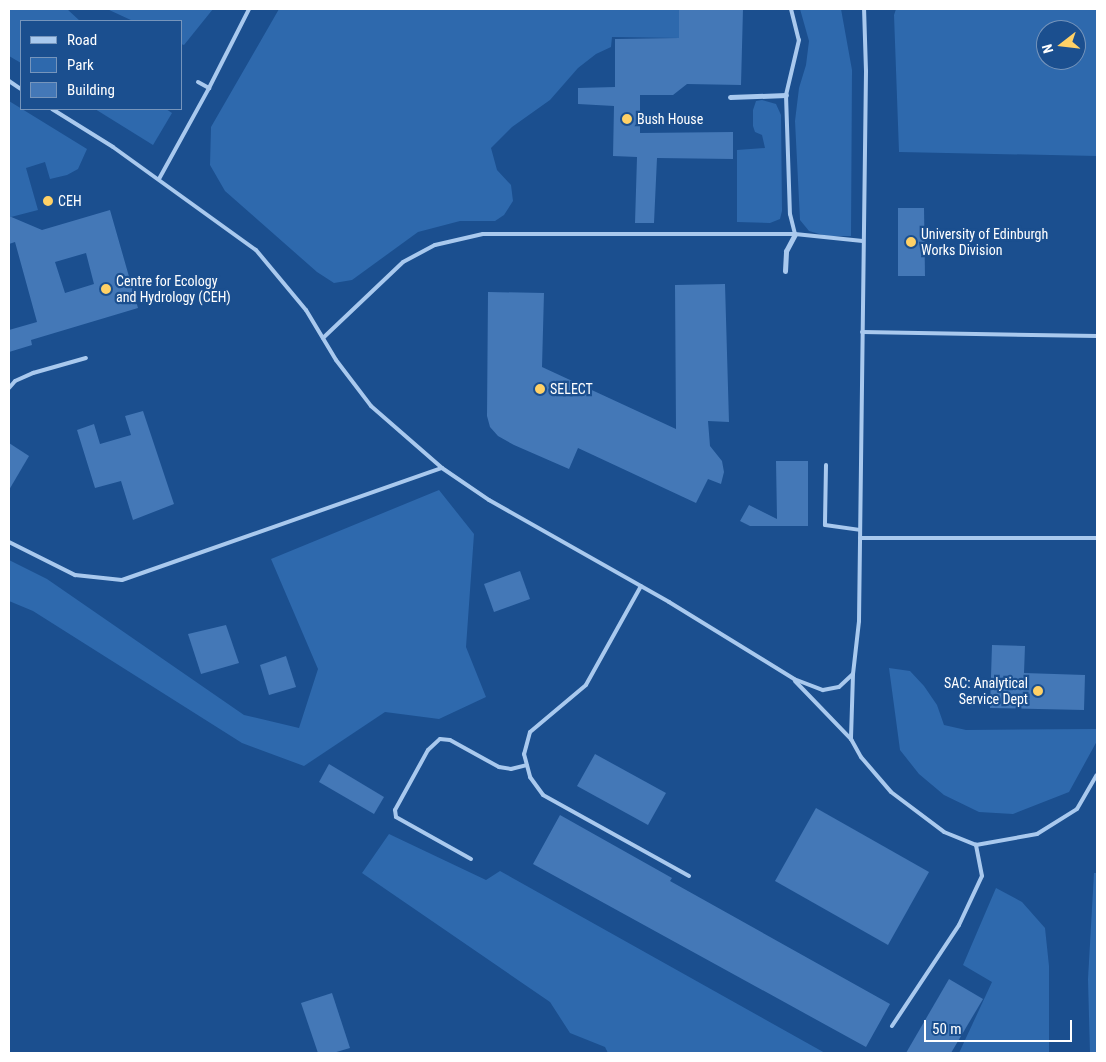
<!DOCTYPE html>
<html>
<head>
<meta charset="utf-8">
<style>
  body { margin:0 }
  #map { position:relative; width:1106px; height:1062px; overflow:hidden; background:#1b4f8f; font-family:"Roboto Condensed",sans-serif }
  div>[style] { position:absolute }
  .green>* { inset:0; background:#2e69ad }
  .building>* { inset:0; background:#4478b7 }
  .lane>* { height:4px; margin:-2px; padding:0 2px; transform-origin:2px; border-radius:2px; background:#a9c9ee }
  .street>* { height:5px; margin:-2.5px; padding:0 2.5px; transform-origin:2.5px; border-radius:2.5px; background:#a9c9ee }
  .dots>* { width:14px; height:14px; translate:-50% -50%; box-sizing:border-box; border:2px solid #1b4f8f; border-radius:50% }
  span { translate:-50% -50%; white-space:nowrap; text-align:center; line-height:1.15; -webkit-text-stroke:4.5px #1b4f8f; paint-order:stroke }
  .poi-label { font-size:14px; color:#fff }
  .left { translate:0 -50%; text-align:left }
  .right { translate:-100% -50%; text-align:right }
  .frame { position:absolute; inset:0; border:10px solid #fff; pointer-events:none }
  .legend { position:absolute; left:20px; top:20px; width:162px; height:90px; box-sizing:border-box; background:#1b4f8f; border:1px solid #7695bc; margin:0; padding:6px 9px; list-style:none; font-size:15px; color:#fff }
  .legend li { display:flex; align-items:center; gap:10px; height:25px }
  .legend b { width:25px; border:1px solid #7695bc }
  .north { position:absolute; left:1036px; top:20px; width:50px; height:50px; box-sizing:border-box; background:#1b4f8f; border:1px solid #7695bc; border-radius:50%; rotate:254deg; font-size:14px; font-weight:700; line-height:20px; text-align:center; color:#fff }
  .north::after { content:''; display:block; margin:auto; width:18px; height:22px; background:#ffd166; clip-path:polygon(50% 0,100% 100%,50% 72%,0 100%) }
  .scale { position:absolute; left:924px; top:1020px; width:148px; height:22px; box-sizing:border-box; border:2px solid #fff; border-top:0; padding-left:6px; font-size:15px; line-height:18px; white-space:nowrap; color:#fff; -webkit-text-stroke:4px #1b4f8f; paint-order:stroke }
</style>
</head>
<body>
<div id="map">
  <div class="green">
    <i style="clip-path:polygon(9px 9px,67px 9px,80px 21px,21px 21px,21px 63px,9px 56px)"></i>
    <i style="clip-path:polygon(107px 9px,213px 9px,184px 45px,181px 44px,181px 21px,133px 21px)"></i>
    <i style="clip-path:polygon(279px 9px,679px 9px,679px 38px,612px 37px,611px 47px,596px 54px,578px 68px,550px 100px,512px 127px,491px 148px,497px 170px,511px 185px,513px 201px,504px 215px,495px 221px,460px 221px,418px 232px,352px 280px,334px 283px,317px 272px,225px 191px,210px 165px,211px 127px)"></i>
    <i style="clip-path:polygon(800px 9px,841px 9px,852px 70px,851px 236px,826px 236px,809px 231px,800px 220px,795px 121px,799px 88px,806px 65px,809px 41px)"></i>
    <i style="clip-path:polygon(evenodd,896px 9px,1097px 9px,1097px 156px,899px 152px,894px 15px,896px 9px,1046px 30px,1076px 30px,1076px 60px,1046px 60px,1046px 30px)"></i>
    <i style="clip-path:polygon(762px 100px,776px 104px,781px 115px,782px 211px,780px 219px,770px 223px,737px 222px,737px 150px,765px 148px,762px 135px,755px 132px,753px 126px,753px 110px,756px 101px)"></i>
    <i style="clip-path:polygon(9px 101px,87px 149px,78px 169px,67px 175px,50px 179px,45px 162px,26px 168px,38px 210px,11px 217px,9px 216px)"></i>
    <i style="clip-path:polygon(95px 109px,166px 109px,172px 113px,153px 145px)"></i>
    <i style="clip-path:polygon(439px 490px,474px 534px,466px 647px,486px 697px,439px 719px,385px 712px,304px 766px,242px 743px,33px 611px,9px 601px,9px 560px,47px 579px,244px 715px,299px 728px,318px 669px,271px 559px)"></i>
    <i style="clip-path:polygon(889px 668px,910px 671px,924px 686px,937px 705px,944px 725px,966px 730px,1097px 729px,1097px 741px,1069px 792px,1013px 814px,979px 812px,944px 795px,919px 774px,900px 750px)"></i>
    <i style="clip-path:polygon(389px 834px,486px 880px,500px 871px,825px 1053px,608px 1053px,605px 1047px,570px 1033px,550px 1002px,362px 873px)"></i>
    <i style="clip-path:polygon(1094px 873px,1097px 873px,1097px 1053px,1090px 1053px,1088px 979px)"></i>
    <i style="clip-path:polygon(996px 888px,1022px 902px,1045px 928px,1049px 966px,1049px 1053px,959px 1053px,992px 982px,963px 965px)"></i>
  </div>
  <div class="building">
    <i style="clip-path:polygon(679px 9px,743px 9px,741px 85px,687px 84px,673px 95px,640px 95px,640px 133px,733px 132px,733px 159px,657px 158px,654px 223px,635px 223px,637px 157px,613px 156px,614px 106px,578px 104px,578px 88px,615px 87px,615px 39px,679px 38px)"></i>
    <i style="clip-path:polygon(898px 208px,924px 208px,925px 276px,898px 276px)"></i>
    <i style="clip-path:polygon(evenodd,110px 210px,138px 308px,31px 340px,32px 345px,9px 352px,9px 330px,37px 322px,15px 242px,9px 244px,9px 216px,42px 230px,110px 210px,86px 253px,94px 284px,65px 293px,55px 262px,86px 253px)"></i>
    <i style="clip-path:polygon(725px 284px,729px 422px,708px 421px,710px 446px,722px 461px,724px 472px,721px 484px,708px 479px,696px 503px,578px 448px,569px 469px,514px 445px,498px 436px,490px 427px,487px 416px,488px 292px,544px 293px,542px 367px,676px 429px,675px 285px)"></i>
    <i style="clip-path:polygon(143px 411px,174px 504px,133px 520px,121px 481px,95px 488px,77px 430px,94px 424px,100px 444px,131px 435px,125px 416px)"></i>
    <i style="clip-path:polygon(9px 443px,29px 456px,9px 490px)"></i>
    <i style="clip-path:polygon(776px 461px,808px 461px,808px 526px,750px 526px,740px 521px,749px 505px,777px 519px)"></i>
    <i style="clip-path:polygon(520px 571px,530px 599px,494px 612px,484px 584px)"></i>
    <i style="clip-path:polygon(226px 625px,239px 663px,201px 674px,188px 634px)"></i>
    <i style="clip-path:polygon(992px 645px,1025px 646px,1024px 673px,1085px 675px,1084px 710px,990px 708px)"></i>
    <i style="clip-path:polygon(286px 656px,296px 687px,269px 695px,260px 665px)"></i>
    <i style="clip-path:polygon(595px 754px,666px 793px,648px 825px,577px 786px)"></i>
    <i style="clip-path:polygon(329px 764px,384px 797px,374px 814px,319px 782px)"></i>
    <i style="clip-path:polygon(816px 808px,929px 872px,888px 945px,775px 881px)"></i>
    <i style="clip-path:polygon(560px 815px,672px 878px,670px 881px,890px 1004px,866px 1047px,533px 864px)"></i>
    <i style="clip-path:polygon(949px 979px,983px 999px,951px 1053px,906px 1053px)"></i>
    <i style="clip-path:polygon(332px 993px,350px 1048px,333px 1053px,318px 1053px,301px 1003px)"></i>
  </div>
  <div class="lane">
    <i style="left:791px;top:9px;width:32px;rotate:76deg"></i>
    <i style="left:799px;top:40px;width:57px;rotate:103.3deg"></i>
    <i style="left:786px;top:95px;width:119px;rotate:88.1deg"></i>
    <i style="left:790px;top:214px;width:21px;rotate:76deg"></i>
    <i style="left:9px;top:81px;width:14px;rotate:34deg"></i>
    <i style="left:198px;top:82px;width:13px;rotate:29deg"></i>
    <i style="left:52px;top:109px;width:72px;rotate:31.9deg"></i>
    <i style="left:113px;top:147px;width:176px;rotate:35.8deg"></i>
    <i style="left:256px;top:250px;width:78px;rotate:50.2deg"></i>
    <i style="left:306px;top:310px;width:58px;rotate:59deg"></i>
    <i style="left:336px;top:360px;width:58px;rotate:52.7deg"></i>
    <i style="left:371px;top:406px;width:94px;rotate:41.1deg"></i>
    <i style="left:442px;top:468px;width:57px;rotate:34.2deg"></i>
    <i style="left:489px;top:500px;width:207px;rotate:29.5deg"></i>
    <i style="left:669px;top:602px;width:147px;rotate:31.6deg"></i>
    <i style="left:794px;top:679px;width:31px;rotate:21deg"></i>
    <i style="left:823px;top:690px;width:16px;rotate:-11deg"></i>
    <i style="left:839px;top:687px;width:19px;rotate:-43deg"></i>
    <i style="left:853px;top:674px;width:53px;rotate:-83.5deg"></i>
    <i style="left:859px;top:621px;width:550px;rotate:-89.27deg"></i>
    <i style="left:866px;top:71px;width:62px;rotate:-91.8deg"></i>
    <i style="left:159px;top:179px;width:104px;rotate:-61.2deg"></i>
    <i style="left:209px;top:88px;width:89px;rotate:-63.1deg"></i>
    <i style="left:862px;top:332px;width:235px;rotate:1deg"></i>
    <i style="left:323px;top:338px;width:110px;rotate:-43.5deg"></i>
    <i style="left:403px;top:262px;width:36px;rotate:-28deg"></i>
    <i style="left:435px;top:245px;width:49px;rotate:-12.9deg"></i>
    <i style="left:483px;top:234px;width:312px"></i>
    <i style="left:795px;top:234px;width:68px;rotate:5.9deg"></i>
    <i style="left:9px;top:388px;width:9px;rotate:-49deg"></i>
    <i style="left:15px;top:381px;width:20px;rotate:-24deg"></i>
    <i style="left:33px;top:373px;width:55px;rotate:-15.8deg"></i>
    <i style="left:826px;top:465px;width:60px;rotate:91deg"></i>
    <i style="left:825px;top:525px;width:35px;rotate:8deg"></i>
    <i style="left:860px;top:538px;width:237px"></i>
    <i style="left:9px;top:542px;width:74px;rotate:26.6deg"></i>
    <i style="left:75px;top:575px;width:47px;rotate:6.1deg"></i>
    <i style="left:122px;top:580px;width:339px;rotate:-19.3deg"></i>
    <i style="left:641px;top:586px;width:113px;rotate:119.1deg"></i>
    <i style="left:586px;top:685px;width:73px;rotate:140deg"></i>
    <i style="left:530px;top:732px;width:23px;rotate:105deg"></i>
    <i style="left:524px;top:754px;width:24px;rotate:75deg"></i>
    <i style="left:530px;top:777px;width:22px;rotate:54deg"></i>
    <i style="left:543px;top:795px;width:167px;rotate:29deg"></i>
    <i style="left:853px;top:674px;width:65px;rotate:91.8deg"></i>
    <i style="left:851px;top:739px;width:21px;rotate:61deg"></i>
    <i style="left:861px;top:757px;width:46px;rotate:49.4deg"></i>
    <i style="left:891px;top:792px;width:66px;rotate:37deg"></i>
    <i style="left:944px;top:832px;width:35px;rotate:22deg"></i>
    <i style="left:976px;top:845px;width:62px;rotate:-10.2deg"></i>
    <i style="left:1037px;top:834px;width:47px;rotate:-32deg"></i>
    <i style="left:1077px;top:809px;width:39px;rotate:-60deg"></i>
    <i style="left:795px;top:681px;width:81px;rotate:46deg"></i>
    <i style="left:471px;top:859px;width:86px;rotate:-150.8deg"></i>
    <i style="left:396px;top:817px;width:7px;rotate:-98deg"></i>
    <i style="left:395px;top:810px;width:68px;rotate:-61.2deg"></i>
    <i style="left:428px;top:750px;width:16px;rotate:-43deg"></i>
    <i style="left:440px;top:739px;width:10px;rotate:6deg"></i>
    <i style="left:450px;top:740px;width:56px;rotate:28.9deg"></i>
    <i style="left:499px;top:767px;width:12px;rotate:9deg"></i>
    <i style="left:511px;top:769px;width:16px;rotate:-14deg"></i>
    <i style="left:892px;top:1026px;width:121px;rotate:-56.4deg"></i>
    <i style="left:959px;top:925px;width:54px;rotate:-64.9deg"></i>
    <i style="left:982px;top:876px;width:32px;rotate:-101deg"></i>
  </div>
  <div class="street">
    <i style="left:730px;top:97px;width:56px;rotate:-2deg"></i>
    <i style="left:785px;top:271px;width:20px;rotate:-87deg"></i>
    <i style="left:786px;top:251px;width:19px;rotate:-62deg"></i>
  </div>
  <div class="dots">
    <i style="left:627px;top:119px;background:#ffd166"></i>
    <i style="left:48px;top:201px;background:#ffd166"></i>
    <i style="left:911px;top:242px;background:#ffd166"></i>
    <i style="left:106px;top:289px;background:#ffd166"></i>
    <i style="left:540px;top:389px;background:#ffd166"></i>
    <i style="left:1038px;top:691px;background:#ffd166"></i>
  </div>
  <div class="poi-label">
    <span class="left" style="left:637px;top:119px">Bush House</span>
    <span class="left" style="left:58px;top:201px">CEH</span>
    <span class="left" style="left:921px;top:242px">University of Edinburgh<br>Works Division</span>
    <span class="left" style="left:116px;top:289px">Centre for Ecology<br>and Hydrology (CEH)</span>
    <span class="left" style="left:550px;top:389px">SELECT</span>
    <span class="right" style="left:1028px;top:691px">SAC: Analytical<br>Service Dept</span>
  </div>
  <div class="frame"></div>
  <ul class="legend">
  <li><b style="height:6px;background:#a9c9ee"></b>Road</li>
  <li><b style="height:14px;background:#2e69ad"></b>Park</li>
  <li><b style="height:14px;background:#4478b7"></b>Building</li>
  </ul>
  <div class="north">N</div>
  <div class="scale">50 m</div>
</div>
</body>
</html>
